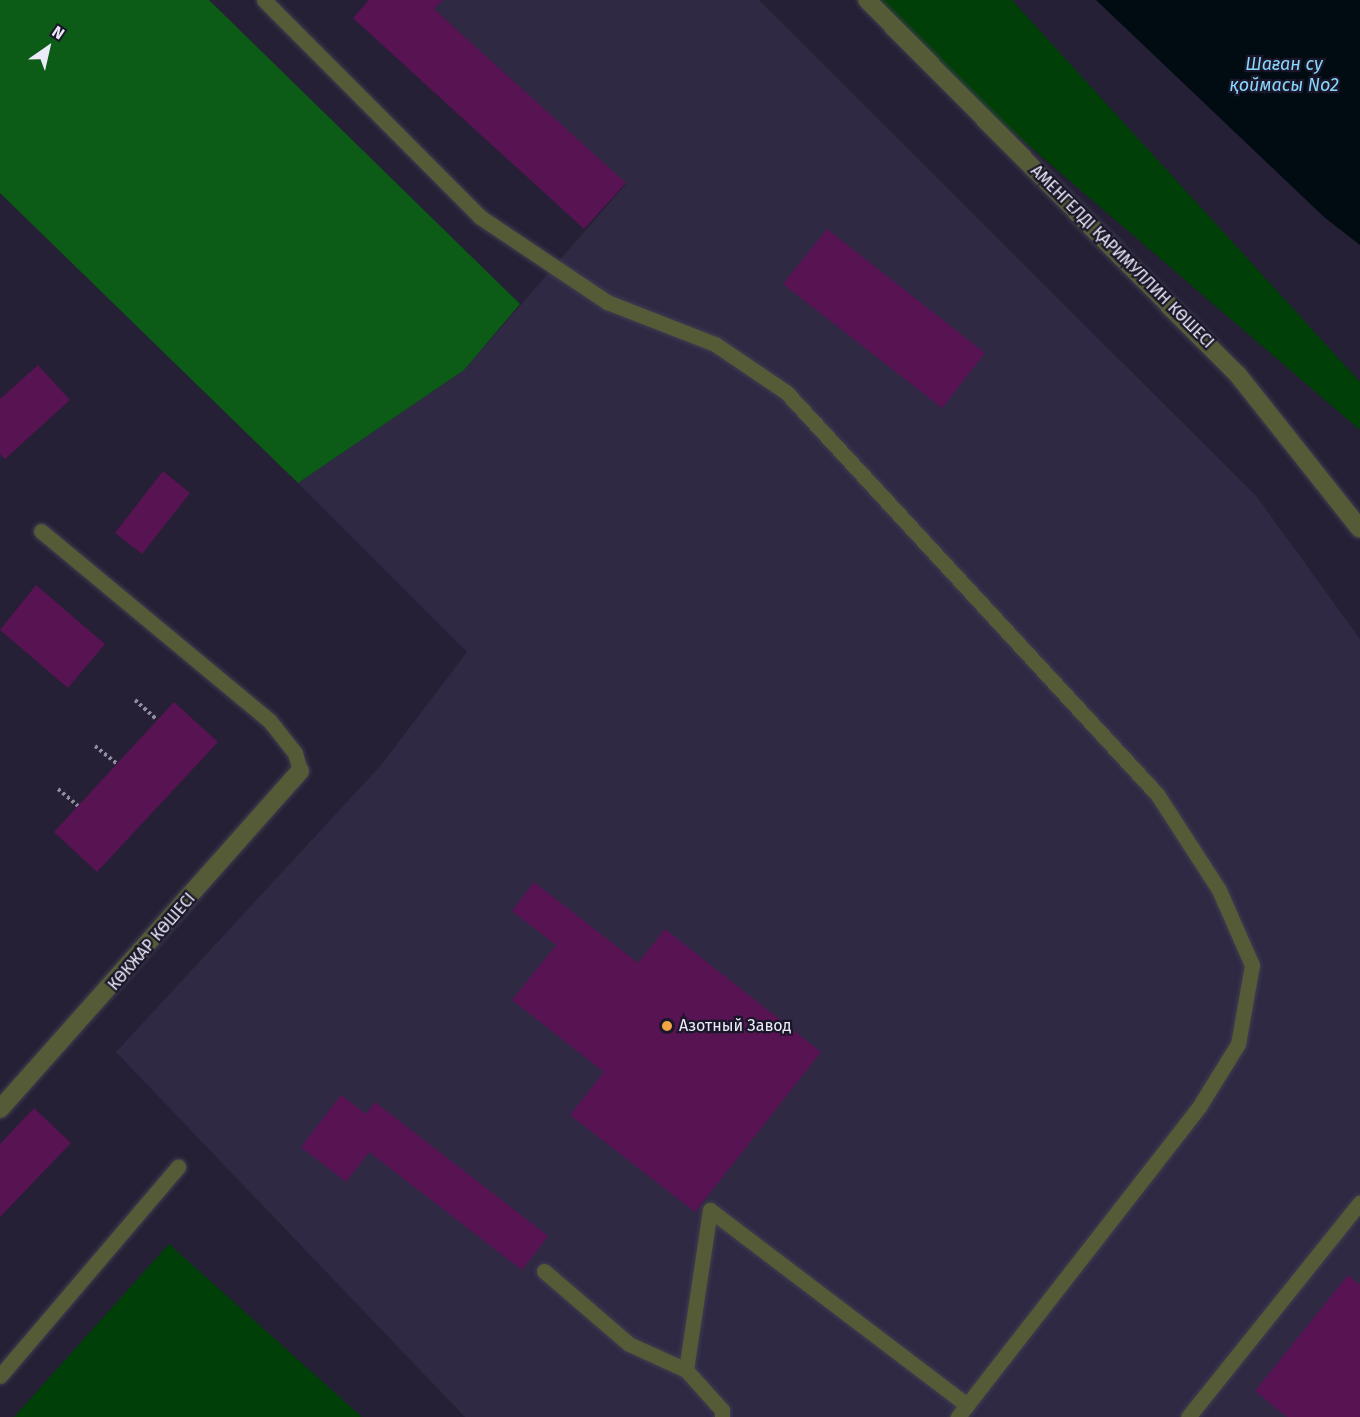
<!DOCTYPE html>
<html>
<head>
<meta charset="utf-8">
<style>
  body { margin:0 }
  #map { position:relative; width:1360px; height:1417px; overflow:hidden; background:#252035; font-family:"Fira Sans",sans-serif }
  div>[style] { position:absolute }
  .built>* { inset:0; background:#2f2944 }
  .green>* { inset:0; background:#003f07 }
  .forest>* { inset:0; background:#0c5b16 }
  .water>* { inset:0; background:#010b12 }
  .building>* { inset:0; background:#571352 }
  .path>* { height:4px; margin-top:-2px; transform-origin:0; background:repeating-linear-gradient(90deg,#8f8c9d 0 3px,transparent 0 6px) }
  .roads { filter:drop-shadow(0 0 2px #413c50) drop-shadow(0 0 2px #413c50) }
  .lane>* { height:15px; margin:-7.5px; padding:0 7.5px; transform-origin:7.5px; border-radius:7.5px; background:#545b36 }
  .street>* { height:18px; margin:-9px; padding:0 9px; transform-origin:9px; border-radius:9px; background:#545b36 }
  .dots>* { width:16px; height:16px; translate:-50% -50%; box-sizing:border-box; border:3px solid #1b172b; border-radius:50% }
  span { translate:-50% -50%; white-space:nowrap; text-align:center; line-height:1.15; -webkit-text-stroke:4.5px #1b172b; paint-order:stroke }
  .street-label { font-size:16px; color:#edebf9 }
  .poi-label { font-size:16px; color:#edebf9 }
  .left { translate:0 -50%; text-align:left }
  .water-label { font-size:18px; color:#88d7fc; font-style:italic }
  .north { position:absolute; left:18px; top:18px; width:60px; height:60px; -webkit-text-stroke:4px #1b172b; paint-order:stroke; rotate:34deg; font-size:16px; font-weight:700; line-height:24px; text-align:center; color:#edebf9 }
  .north::after { content:''; display:block; margin:auto; width:21px; height:27px; background:#edebf9; clip-path:polygon(50% 0,100% 100%,50% 72%,0 100%) }
</style>
</head>
<body>
<div id="map">
  <div class="built">
    <i style="clip-path:polygon(443px 0,759px 0,1257px 497px,1360px 639px,1360px 1417px,465px 1417px,116px 1052px,382px 764px,467px 652px,298px 483px,464px 370px,626px 184px,434px 9px)"></i>
  </div>
  <div class="green">
    <i style="clip-path:polygon(859px 0,1012px 0,1360px 382px,1360px 430px)"></i>
    <i style="clip-path:polygon(169px 1244px,362px 1417px,14px 1417px)"></i>
  </div>
  <div class="forest">
    <i style="clip-path:polygon(0 0,209px 0,520px 304px,464px 370px,298px 483px,0 193px)"></i>
  </div>
  <div class="water">
    <i style="clip-path:polygon(1096px 0,1360px 0,1360px 245px,1324px 217px)"></i>
  </div>
  <div class="building">
    <i style="clip-path:polygon(369px 0,443px 0,434px 9px,626px 183px,584px 229px,353px 18px)"></i>
    <i style="clip-path:polygon(827px 229px,985px 353px,942px 408px,783px 284px)"></i>
    <i style="clip-path:polygon(38px 365px,70px 400px,5px 459px,0 454px,0 399px)"></i>
    <i style="clip-path:polygon(163px 471px,190px 493px,142px 554px,115px 533px)"></i>
    <i style="clip-path:polygon(36px 585px,105px 644px,68px 688px,0 630px)"></i>
    <i style="clip-path:polygon(174px 702px,218px 742px,97px 872px,54px 832px)"></i>
    <i style="clip-path:polygon(534px 882px,638px 963px,665px 929px,821px 1052px,695px 1212px,570px 1115px,604px 1072px,512px 1000px,556px 945px,512px 911px)"></i>
    <i style="clip-path:polygon(341px 1095px,366px 1114px,375px 1102px,548px 1236px,522px 1270px,369px 1152px,346px 1182px,301px 1147px)"></i>
    <i style="clip-path:polygon(34px 1108px,71px 1143px,0 1217px,0 1144px)"></i>
    <i style="clip-path:polygon(1348px 1275px,1360px 1285px,1360px 1417px,1287px 1417px,1255px 1391px)"></i>
  </div>
  <div class="path">
    <i style="left:135px;top:700px;width:30px;rotate:42deg"></i>
    <i style="left:95px;top:746px;width:28px;rotate:39deg"></i>
    <i style="left:58px;top:789px;width:26px;rotate:40deg"></i>
  </div>
  <div class="roads">
    <div class="lane">
      <i style="left:264px;top:0;width:306px;rotate:45.1deg"></i>
      <i style="left:480px;top:217px;width:153px;rotate:33.8deg"></i>
      <i style="left:607px;top:302px;width:116px;rotate:21.3deg"></i>
      <i style="left:715px;top:344px;width:86px;rotate:34.1deg"></i>
      <i style="left:786px;top:392px;width:547px;rotate:47.3deg"></i>
      <i style="left:1157px;top:794px;width:114px;rotate:57.1deg"></i>
      <i style="left:1219px;top:890px;width:82px;rotate:66.3deg"></i>
      <i style="left:1252px;top:965px;width:80px;rotate:100deg"></i>
      <i style="left:1238px;top:1044px;width:74px;rotate:121.8deg"></i>
      <i style="left:1199px;top:1107px;width:393px;rotate:127.9deg"></i>
      <i style="left:41px;top:531px;width:296px;rotate:39.7deg"></i>
      <i style="left:269px;top:720px;width:42px;rotate:51.8deg"></i>
      <i style="left:295px;top:753px;width:19px;rotate:74deg"></i>
      <i style="left:544px;top:1271px;width:112px;rotate:40.7deg"></i>
      <i style="left:629px;top:1344px;width:63px;rotate:24.5deg"></i>
      <i style="left:686px;top:1370px;width:54px;rotate:48deg"></i>
      <i style="left:722px;top:1410px;width:7px;rotate:90deg"></i>
      <i style="left:686px;top:1370px;width:162px;rotate:-81.5deg"></i>
      <i style="left:710px;top:1210px;width:323px;rotate:37.2deg"></i>
      <i style="left:0;top:1376px;width:275px;rotate:-49.6deg"></i>
      <i style="left:1188px;top:1417px;width:275px;rotate:-51.3deg"></i>
    </div>
    <div class="street">
      <i style="left:867px;top:0;width:528px;rotate:45.31deg"></i>
      <i style="left:1238px;top:375px;width:196px;rotate:51.6deg"></i>
      <i style="left:0;top:1109px;width:452px;rotate:-48.4deg"></i>
    </div>
  </div>
  <div class="dots">
    <i style="left:667px;top:1026px;background:#f3a442"></i>
  </div>
  <div class="street-label">
    <span style="left:1122px;top:257px;rotate:45deg">АМЕНГЕЛДІ ҚАРИМУЛЛИН КӨШЕСІ</span>
    <span style="left:152px;top:942px;rotate:-49deg">КӨКЖАР КӨШЕСІ</span>
  </div>
  <div class="poi-label">
    <span class="left" style="left:679px;top:1026px">Азотный Завод</span>
  </div>
  <div class="water-label">
    <span style="left:1284px;top:75px">Шаған су<br>қоймасы No2</span>
  </div>
  <div class="north">N</div>
</div>
</body>
</html>
